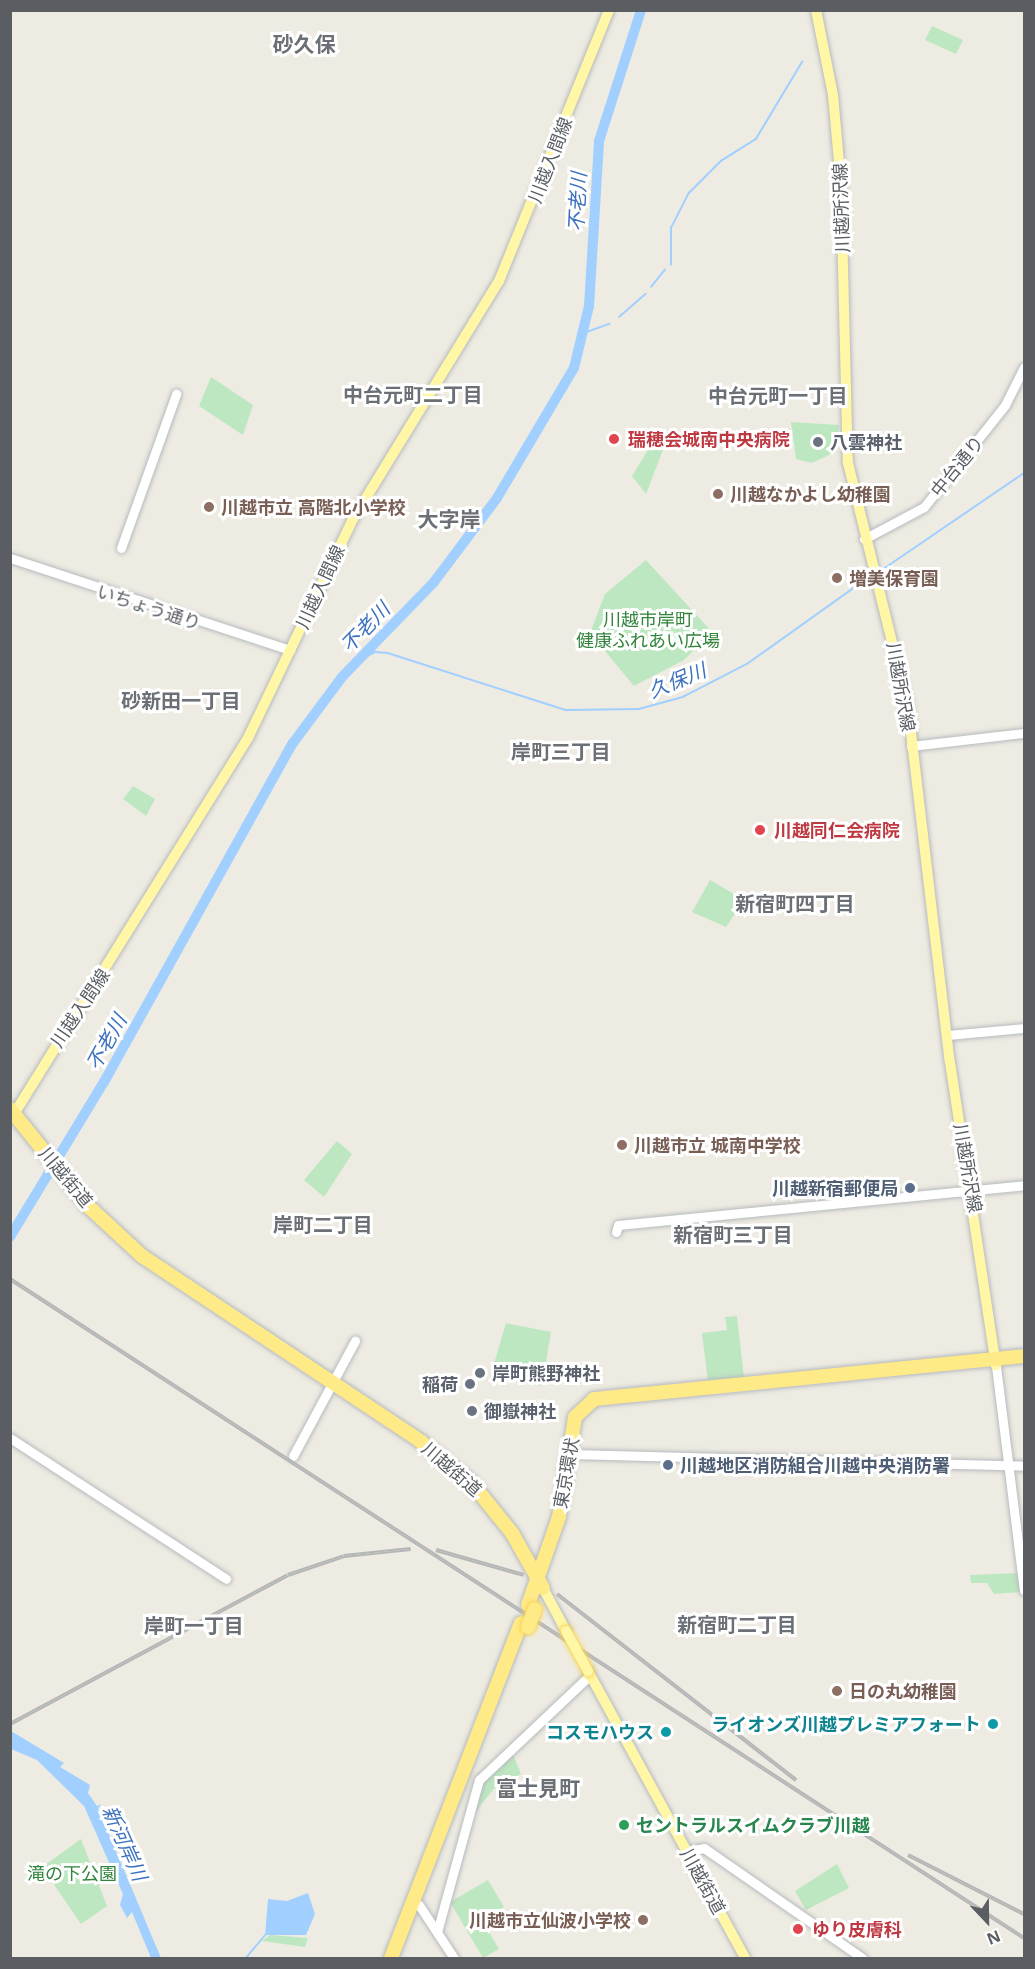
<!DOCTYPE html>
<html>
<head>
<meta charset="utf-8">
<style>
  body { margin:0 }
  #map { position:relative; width:1035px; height:1969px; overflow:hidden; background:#eeece2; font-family:"Noto Sans","Noto Sans JP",sans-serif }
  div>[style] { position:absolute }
  .green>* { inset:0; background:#bde7c0 }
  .water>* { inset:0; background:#a1cfff }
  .stream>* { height:1.5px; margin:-0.75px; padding:0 0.75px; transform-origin:0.75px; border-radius:0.75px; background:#a1cfff }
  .river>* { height:10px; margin:-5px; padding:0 5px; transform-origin:5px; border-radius:5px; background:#a1cfff }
  .roads { filter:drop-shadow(0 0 2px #b7babf) drop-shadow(0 0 2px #b7babf) }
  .minor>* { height:9px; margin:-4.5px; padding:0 4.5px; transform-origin:4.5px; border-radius:4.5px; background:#fff }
  .major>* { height:10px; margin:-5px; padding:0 5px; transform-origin:5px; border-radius:5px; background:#fff7a6 }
  .highway>* { height:14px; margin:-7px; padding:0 7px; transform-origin:7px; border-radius:7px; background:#ffea88 }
  .rail>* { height:4px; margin-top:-2px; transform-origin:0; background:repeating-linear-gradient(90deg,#fff 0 4.5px,#b5b6b6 0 9px); box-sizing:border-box; border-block:2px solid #b5b6b6 }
  .bridges { filter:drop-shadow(0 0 2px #f7d552) drop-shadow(0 0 2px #f7d552) }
  .major-bridge>* { height:10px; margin:-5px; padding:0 5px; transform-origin:5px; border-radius:5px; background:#fff7a6 }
  .highway-bridge>* { height:14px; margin:-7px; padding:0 7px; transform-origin:7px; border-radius:7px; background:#ffea88 }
  .dots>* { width:16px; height:16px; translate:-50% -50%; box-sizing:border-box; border:3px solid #fff; border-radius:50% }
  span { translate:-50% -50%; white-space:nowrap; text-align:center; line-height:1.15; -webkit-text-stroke:6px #fff; paint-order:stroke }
  .street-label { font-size:18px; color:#5a5e63 }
  .health-label { font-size:18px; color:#be3a42; font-weight:700 }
  .left { translate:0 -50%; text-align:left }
  .worship-label { font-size:18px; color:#5b616d; font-weight:700 }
  .right { translate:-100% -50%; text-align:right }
  .education-label { font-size:18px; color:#785e54; font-weight:700 }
  .park-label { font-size:18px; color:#31843b }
  .service-label { font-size:18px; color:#4e5e75; font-weight:700 }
  .culture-label { font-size:18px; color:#0d838f; font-weight:700 }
  .leisure-label { font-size:18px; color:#27864d; font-weight:700 }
  .water-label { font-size:20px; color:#3d72be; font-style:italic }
  .neighbourhood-label { font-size:20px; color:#6b7076; font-weight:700 }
  .quarter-label { font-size:21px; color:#6b7076; font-weight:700 }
  .frame { position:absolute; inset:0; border:12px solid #5a5e63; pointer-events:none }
  .north { position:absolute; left:957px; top:1891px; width:60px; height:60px; -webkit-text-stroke:4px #fff; paint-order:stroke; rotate:158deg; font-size:16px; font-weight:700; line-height:24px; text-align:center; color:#5a5e63 }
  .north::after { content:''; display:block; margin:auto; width:21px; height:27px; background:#5a5e63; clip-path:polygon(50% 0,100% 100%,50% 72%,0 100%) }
</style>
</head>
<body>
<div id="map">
  <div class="green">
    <i style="clip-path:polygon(932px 26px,963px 40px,956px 54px,925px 40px)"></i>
    <i style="clip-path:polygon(211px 377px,253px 405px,243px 435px,199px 406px)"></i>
    <i style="clip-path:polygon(791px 422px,839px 425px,837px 451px,812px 463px,796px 459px)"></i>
    <i style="clip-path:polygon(659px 432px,667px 434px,666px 442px,646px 494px,632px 476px)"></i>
    <i style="clip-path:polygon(646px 560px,712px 632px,684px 660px,634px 686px,590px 633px,605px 594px)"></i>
    <i style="clip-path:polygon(133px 786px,155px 799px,146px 816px,123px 799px)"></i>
    <i style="clip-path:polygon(710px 880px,744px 900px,726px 927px,692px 912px)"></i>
    <i style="clip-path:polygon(337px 1141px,352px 1154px,324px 1197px,304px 1180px)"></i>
    <i style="clip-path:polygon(737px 1316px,744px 1378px,708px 1382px,702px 1333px,727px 1330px,725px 1317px)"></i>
    <i style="clip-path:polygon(506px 1323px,551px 1332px,542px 1386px,490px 1377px)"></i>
    <i style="clip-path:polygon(1017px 1573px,1020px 1592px,994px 1594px,987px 1583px,971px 1583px,970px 1575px)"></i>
    <i style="clip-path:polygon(512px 1752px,521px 1774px,497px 1785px,476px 1811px,470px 1810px,482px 1781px)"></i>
    <i style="clip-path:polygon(81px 1839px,107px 1906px,81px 1924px,42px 1867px)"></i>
    <i style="clip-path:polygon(837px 1864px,849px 1888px,806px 1910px,795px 1891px)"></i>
    <i style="clip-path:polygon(488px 1880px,504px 1907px,482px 1920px,499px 1949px,483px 1958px,450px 1902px)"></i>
    <i style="clip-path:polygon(270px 1935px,308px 1938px,305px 1947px,262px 1941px)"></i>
  </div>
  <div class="water">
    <i style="clip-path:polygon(11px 1731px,64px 1763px,60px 1767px,90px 1785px,88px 1793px,97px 1806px,102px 1804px,98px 1808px,161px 1958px,151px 1958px,132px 1912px,127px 1918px,120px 1905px,123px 1894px,84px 1806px,37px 1760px,11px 1749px)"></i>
    <i style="clip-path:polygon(308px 1893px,315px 1914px,306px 1935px,265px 1935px,268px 1899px,287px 1901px)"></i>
  </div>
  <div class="stream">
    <i style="left:671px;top:265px;width:37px;rotate:-90deg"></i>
    <i style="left:671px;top:228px;width:39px;rotate:-63deg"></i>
    <i style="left:689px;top:193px;width:45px;rotate:-45deg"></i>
    <i style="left:721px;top:161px;width:41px;rotate:-32.2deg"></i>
    <i style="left:756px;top:139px;width:90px;rotate:-59.1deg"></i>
    <i style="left:651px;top:287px;width:22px;rotate:-51deg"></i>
    <i style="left:619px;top:317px;width:35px;rotate:-41deg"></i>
    <i style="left:584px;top:333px;width:27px;rotate:-20deg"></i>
    <i style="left:879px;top:572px;width:176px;rotate:-34.3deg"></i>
    <i style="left:360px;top:660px;width:17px;rotate:-28deg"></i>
    <i style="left:375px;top:652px;width:13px;rotate:4deg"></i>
    <i style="left:388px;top:653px;width:187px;rotate:17.8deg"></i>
    <i style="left:566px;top:710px;width:73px;rotate:-0.8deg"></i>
    <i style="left:639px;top:709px;width:46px;rotate:-15.3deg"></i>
    <i style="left:683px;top:697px;width:72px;rotate:-27.3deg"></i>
    <i style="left:747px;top:664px;width:153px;rotate:-35.5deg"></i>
    <i style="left:246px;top:1958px;width:30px;rotate:-50deg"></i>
  </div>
  <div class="river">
    <i style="left:10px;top:1237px;width:181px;rotate:-58.8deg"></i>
    <i style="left:104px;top:1082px;width:388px;rotate:-60.9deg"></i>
    <i style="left:293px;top:743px;width:82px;rotate:-53.4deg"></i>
    <i style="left:342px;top:677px;width:132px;rotate:-45.9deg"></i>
    <i style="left:434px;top:582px;width:105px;rotate:-53.1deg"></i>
    <i style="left:497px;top:498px;width:151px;rotate:-59.4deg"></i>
    <i style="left:574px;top:368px;width:64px;rotate:-76.4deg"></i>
    <i style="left:589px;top:306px;width:165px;rotate:-86.5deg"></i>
    <i style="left:599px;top:141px;width:138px;rotate:-72.2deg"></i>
  </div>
  <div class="roads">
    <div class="minor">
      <i style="left:864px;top:539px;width:68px;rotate:-28.1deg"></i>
      <i style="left:924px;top:507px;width:130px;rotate:-51.5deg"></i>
      <i style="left:1005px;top:405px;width:42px;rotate:-63.4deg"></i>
      <i style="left:121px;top:548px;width:164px;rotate:-70.3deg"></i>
      <i style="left:10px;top:558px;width:295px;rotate:18.2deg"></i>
      <i style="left:911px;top:746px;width:114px;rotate:-6.6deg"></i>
      <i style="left:947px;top:1035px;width:77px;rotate:-5.2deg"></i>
      <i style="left:616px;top:1232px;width:7px;rotate:-74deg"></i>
      <i style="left:618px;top:1225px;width:408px;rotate:-5.6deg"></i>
      <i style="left:996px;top:1366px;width:226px;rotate:82.9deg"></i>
      <i style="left:10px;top:1438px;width:258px;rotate:33.1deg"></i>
      <i style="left:575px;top:1454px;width:449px;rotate:1.5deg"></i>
      <i style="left:293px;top:1456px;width:131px;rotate:-61.7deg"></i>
      <i style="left:686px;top:1851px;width:18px;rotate:-9deg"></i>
      <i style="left:704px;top:1848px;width:193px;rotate:34.8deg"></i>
      <i style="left:419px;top:1905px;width:64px;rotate:56.6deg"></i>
      <i style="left:437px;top:1932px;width:158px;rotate:-74.6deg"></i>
      <i style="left:479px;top:1780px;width:153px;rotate:-43.4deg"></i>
    </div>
    <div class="major">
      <i style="left:816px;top:10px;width:87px;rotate:78.7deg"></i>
      <i style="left:833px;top:95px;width:90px;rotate:84.9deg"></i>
      <i style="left:841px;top:185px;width:278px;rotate:88.6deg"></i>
      <i style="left:848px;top:463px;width:251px;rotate:76.2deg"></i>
      <i style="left:908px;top:707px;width:357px;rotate:83.3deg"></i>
      <i style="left:950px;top:1062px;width:307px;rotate:81.4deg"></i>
      <i style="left:14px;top:1114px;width:443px;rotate:-58.1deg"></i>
      <i style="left:248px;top:738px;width:243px;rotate:-64.4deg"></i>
      <i style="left:353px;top:519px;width:279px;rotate:-58.5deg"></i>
      <i style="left:499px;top:281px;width:292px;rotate:-67.9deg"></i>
      <i style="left:543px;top:1588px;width:49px;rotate:61.9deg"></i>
      <i style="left:588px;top:1671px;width:327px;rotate:61.3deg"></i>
    </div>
    <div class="highway">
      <i style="left:10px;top:1109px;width:126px;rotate:51.1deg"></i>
      <i style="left:89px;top:1207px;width:72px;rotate:42.8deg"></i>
      <i style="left:142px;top:1256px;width:334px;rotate:33.6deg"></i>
      <i style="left:420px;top:1441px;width:64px;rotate:38.7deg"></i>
      <i style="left:470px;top:1481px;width:67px;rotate:51.1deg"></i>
      <i style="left:512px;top:1533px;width:63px;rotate:60.6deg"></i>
      <i style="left:528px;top:1605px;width:93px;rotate:-70.6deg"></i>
      <i style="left:559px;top:1517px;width:101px;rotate:-80.9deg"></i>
      <i style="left:575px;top:1417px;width:26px;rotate:-43deg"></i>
      <i style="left:594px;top:1399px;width:432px;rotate:-5.7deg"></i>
      <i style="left:391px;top:1958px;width:359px;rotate:-68.8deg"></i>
    </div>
  </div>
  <div class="rail">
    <i style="left:10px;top:1279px;width:1209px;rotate:33.02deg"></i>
    <i style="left:436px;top:1550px;width:91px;rotate:15.9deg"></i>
    <i style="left:557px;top:1594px;width:303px;rotate:37.9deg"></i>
    <i style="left:10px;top:1724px;width:315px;rotate:-28.2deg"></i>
    <i style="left:288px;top:1575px;width:59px;rotate:-18.7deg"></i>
    <i style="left:344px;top:1556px;width:67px;rotate:-6deg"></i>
    <i style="left:908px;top:1855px;width:130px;rotate:27deg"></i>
  </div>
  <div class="bridges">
    <div class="major-bridge">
      <i style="left:566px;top:1631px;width:46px;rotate:61.2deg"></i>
    </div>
    <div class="highway-bridge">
      <i style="left:528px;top:1627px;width:19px;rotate:-69deg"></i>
    </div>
  </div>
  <div class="dots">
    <i style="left:614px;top:439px;background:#e0444e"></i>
    <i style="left:818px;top:442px;background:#6b7280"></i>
    <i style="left:718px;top:494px;background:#8d6e63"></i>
    <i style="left:209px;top:507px;background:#8d6e63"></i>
    <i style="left:837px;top:578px;background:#8d6e63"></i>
    <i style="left:760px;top:830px;background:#e0444e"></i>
    <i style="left:622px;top:1145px;background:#8d6e63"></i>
    <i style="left:910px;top:1188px;background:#5c6f8a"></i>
    <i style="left:480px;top:1373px;background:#6b7280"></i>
    <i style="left:470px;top:1384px;background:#6b7280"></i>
    <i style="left:472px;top:1411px;background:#6b7280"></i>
    <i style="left:668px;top:1465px;background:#5c6f8a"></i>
    <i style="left:837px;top:1691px;background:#8d6e63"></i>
    <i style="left:993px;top:1724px;background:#0f9aa8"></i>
    <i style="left:666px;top:1732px;background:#0f9aa8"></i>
    <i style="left:624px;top:1825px;background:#2e9e5b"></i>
    <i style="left:643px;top:1920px;background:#8d6e63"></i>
    <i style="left:798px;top:1929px;background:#e0444e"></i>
  </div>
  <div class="street-label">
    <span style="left:550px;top:160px;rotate:-69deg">川越入間線</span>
    <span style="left:841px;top:208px;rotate:-92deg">川越所沢線</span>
    <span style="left:957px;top:466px;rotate:-51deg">中台通り</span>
    <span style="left:320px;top:587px;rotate:-65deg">川越入間線</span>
    <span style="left:149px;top:607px;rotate:18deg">いちょう通り</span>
    <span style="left:901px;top:687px;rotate:80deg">川越所沢線</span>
    <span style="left:80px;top:1008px;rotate:-56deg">川越入間線</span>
    <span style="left:968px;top:1168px;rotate:80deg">川越所沢線</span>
    <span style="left:66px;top:1177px;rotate:50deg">川越街道</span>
    <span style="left:452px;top:1469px;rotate:41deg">川越街道</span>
    <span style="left:566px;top:1473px;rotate:-80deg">東京環状</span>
    <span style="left:703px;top:1881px;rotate:61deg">川越街道</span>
  </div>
  <div class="health-label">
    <span class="left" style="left:628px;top:439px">瑞穂会城南中央病院</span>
    <span class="left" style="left:774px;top:830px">川越同仁会病院</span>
    <span class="left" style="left:812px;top:1929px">ゆり皮膚科</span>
  </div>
  <div class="worship-label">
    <span class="left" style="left:830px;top:442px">八雲神社</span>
    <span class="left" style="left:492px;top:1373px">岸町熊野神社</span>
    <span class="right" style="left:458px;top:1384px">稲荷</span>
    <span class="left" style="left:484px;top:1411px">御嶽神社</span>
  </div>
  <div class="education-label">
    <span class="left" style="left:730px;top:494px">川越なかよし幼稚園</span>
    <span class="left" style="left:221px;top:507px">川越市立 高階北小学校</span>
    <span class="left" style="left:849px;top:578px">増美保育園</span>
    <span class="left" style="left:634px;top:1145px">川越市立 城南中学校</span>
    <span class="left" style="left:849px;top:1691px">日の丸幼稚園</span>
    <span class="right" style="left:631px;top:1920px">川越市立仙波小学校</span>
  </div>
  <div class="park-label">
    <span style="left:648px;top:630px">川越市岸町<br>健康ふれあい広場</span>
    <span style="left:72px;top:1873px">滝の下公園</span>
  </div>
  <div class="service-label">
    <span class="right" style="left:898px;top:1188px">川越新宿郵便局</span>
    <span class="left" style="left:680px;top:1465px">川越地区消防組合川越中央消防署</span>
  </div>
  <div class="culture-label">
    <span class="right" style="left:981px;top:1724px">ライオンズ川越プレミアフォート</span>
    <span class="right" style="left:654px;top:1732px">コスモハウス</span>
  </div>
  <div class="leisure-label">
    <span class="left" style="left:636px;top:1825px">セントラルスイムクラブ川越</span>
  </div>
  <div class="water-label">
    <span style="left:577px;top:202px;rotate:-87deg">不老川</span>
    <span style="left:365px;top:627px;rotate:-46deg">不老川</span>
    <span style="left:677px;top:680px;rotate:-22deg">久保川</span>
    <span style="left:106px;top:1042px;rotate:-61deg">不老川</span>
    <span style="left:125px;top:1843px;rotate:66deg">新河岸川</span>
  </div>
  <div class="neighbourhood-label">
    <span style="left:413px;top:394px">中台元町二丁目</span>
    <span style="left:778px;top:395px">中台元町一丁目</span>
    <span style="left:181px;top:700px">砂新田一丁目</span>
    <span style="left:561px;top:751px">岸町三丁目</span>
    <span style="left:795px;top:903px">新宿町四丁目</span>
    <span style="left:323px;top:1224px">岸町二丁目</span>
    <span style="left:733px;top:1234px">新宿町三丁目</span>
    <span style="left:737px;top:1624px">新宿町二丁目</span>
    <span style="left:194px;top:1625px">岸町一丁目</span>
  </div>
  <div class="quarter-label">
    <span style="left:304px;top:44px">砂久保</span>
    <span style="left:449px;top:519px">大字岸</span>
    <span style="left:538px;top:1788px">富士見町</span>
  </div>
  <div class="frame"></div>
  <div class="north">N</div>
</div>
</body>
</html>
